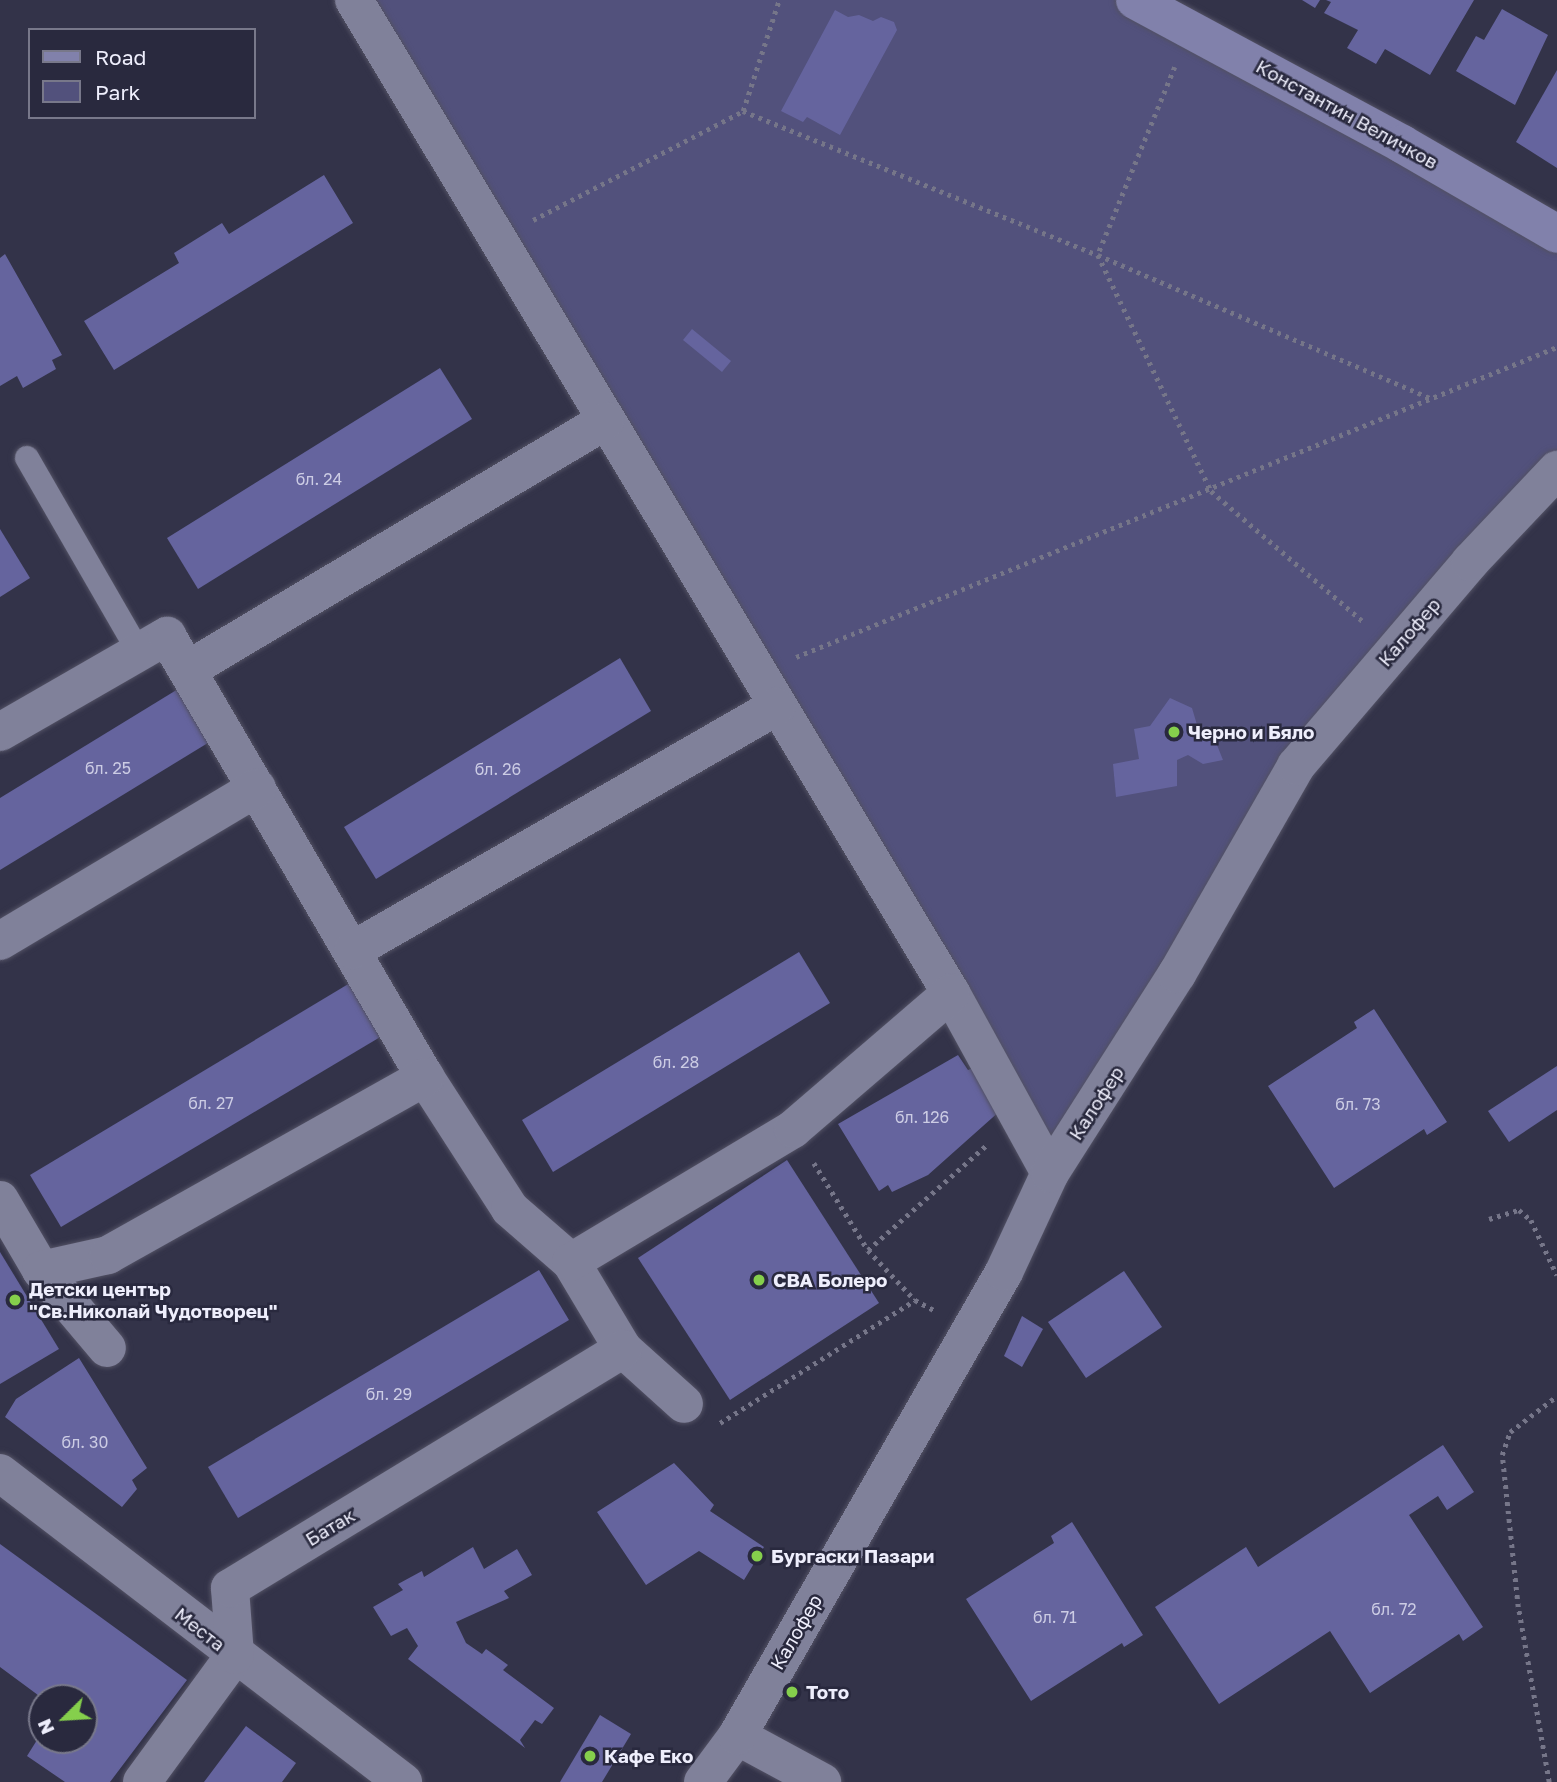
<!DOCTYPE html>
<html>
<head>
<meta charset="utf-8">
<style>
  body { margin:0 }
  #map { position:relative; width:1557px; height:1782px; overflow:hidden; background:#333349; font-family:"Golos Text",sans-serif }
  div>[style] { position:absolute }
  .green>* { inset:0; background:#52517c }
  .building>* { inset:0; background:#65649e }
  .path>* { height:4.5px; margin-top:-2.25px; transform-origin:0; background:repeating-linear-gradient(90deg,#767689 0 3.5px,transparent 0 8.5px) }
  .roads { filter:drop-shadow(0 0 2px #525164) drop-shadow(0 0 2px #525164) }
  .lane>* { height:24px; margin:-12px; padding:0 12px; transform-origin:12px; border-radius:12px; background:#80819a }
  .street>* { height:38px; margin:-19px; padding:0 19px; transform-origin:19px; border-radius:19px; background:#80819a }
  .secondary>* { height:38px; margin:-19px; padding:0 19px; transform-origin:19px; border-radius:19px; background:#8181ab }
  .dots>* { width:19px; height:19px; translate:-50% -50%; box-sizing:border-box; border:4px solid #29293e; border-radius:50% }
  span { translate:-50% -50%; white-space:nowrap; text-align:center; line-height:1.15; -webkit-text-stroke:5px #29293e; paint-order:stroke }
  .number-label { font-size:16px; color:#cccce4 }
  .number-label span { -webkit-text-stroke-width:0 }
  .street-label { font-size:19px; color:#eeeefc }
  .poi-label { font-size:19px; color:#eeeefc; font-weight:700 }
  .left { translate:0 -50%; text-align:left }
  .legend { position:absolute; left:28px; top:28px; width:228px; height:91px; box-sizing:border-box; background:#29293e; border:2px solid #78788a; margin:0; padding:9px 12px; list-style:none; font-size:21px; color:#eeeefc }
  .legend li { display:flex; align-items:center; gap:14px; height:35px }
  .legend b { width:35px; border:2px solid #78788a }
  .north { position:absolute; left:28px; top:1684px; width:70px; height:70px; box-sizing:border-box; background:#29293e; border:2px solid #78788a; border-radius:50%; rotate:246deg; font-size:19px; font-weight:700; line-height:28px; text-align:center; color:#eeeefc }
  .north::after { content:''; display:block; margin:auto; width:24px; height:32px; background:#85cf4c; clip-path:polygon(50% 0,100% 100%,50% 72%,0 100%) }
</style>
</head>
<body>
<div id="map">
  <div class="green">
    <i style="clip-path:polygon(354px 0,1135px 0,1557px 234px,1557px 470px,1394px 648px,1050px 1173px)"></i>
  </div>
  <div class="building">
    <i style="clip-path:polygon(1302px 0,1320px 0,1315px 8px)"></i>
    <i style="clip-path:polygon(1326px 0,1474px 0,1430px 75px,1385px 49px,1376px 64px,1347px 48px,1358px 30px,1324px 13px,1331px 2px)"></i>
    <i style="clip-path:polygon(1502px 9px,1548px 35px,1515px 105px,1456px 71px,1476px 36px,1484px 40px)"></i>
    <i style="clip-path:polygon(835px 10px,848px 17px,859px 15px,873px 21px,881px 17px,894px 22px,897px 30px,840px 135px,807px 117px,803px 122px,781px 111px)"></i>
    <i style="clip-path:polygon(1557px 70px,1557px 168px,1516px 142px)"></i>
    <i style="clip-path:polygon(324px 175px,353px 223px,114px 370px,84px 321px,179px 263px,174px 253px,222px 223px,229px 234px)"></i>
    <i style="clip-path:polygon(5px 254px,62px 355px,52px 360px,56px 369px,23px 388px,17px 376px,0 386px,0 258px)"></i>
    <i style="clip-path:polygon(692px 329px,731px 361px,722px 372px,683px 340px)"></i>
    <i style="clip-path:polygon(440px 368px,472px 419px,198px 589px,167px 538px)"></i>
    <i style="clip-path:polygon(0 529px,30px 578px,0 597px)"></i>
    <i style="clip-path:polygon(620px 658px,651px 711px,376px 879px,344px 827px)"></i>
    <i style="clip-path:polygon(183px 686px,216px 738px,0 870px,0 798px)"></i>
    <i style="clip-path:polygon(1170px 698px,1192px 708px,1200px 735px,1217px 745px,1223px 760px,1203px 764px,1188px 755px,1177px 760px,1177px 786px,1116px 797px,1113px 764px,1139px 759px,1134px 729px,1150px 726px)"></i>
    <i style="clip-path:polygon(799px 952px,830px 1003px,553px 1172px,522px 1120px)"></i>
    <i style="clip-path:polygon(360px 977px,392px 1030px,61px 1227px,30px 1175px)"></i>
    <i style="clip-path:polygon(1374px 1009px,1447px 1122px,1427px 1135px,1424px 1129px,1334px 1188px,1268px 1086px,1357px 1028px,1354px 1022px)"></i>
    <i style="clip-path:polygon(958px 1055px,968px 1070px,976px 1067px,1001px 1110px,928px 1175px,892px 1192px,888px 1185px,879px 1191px,838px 1124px)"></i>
    <i style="clip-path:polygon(1557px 1066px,1557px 1110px,1509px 1142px,1488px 1111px)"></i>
    <i style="clip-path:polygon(787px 1160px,879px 1303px,730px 1400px,638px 1258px)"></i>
    <i style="clip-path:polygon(0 1252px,59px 1349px,0 1384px)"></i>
    <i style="clip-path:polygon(539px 1270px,569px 1320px,238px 1518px,208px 1467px)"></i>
    <i style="clip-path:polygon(1124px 1271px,1162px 1327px,1086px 1378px,1048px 1322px)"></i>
    <i style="clip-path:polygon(1022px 1316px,1043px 1329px,1022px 1367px,1004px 1356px)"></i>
    <i style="clip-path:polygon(79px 1358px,147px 1468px,132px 1480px,137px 1489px,122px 1507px,5px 1417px,16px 1399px)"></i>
    <i style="clip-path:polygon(1443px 1445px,1474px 1492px,1447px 1510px,1438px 1496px,1409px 1515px,1483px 1627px,1463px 1641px,1459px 1634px,1370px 1693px,1330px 1631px,1219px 1704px,1155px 1607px,1246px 1547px,1258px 1567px)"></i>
    <i style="clip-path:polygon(674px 1463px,714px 1505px,710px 1511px,764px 1547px,744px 1580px,699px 1551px,646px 1585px,597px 1512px)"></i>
    <i style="clip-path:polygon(1072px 1522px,1143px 1635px,1124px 1647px,1122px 1643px,1031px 1701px,966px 1599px,1054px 1543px,1051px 1536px)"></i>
    <i style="clip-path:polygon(0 1544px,187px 1680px,110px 1782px,65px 1782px,27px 1756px,42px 1732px,42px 1740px,84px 1740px,84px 1698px,42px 1698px,0 1667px)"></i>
    <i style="clip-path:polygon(473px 1547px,484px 1569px,517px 1549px,532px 1575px,504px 1591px,509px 1598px,456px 1622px,466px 1643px,482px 1654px,486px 1649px,508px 1665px,503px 1670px,554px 1708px,542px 1724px,535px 1720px,520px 1740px,525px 1748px,408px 1659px,418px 1646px,407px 1628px,391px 1636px,373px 1607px,403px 1590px,398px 1584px,422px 1571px,424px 1577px)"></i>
    <i style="clip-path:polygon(600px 1715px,631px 1734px,602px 1782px,560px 1782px)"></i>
    <i style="clip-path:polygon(246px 1726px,296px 1763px,282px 1782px,204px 1782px)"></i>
  </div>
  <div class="path">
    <i style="left:1175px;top:67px;width:203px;rotate:112.3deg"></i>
    <i style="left:1098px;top:255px;width:262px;rotate:64.4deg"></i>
    <i style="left:1211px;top:491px;width:203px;rotate:40.6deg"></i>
    <i style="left:743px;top:111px;width:383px;rotate:22.1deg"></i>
    <i style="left:1098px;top:255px;width:361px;rotate:23.3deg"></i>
    <i style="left:533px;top:220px;width:237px;rotate:-27.4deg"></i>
    <i style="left:743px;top:111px;width:117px;rotate:-72deg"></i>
    <i style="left:796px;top:657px;width:822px;rotate:-22.16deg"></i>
    <i style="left:814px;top:1163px;width:102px;rotate:58.2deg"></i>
    <i style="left:868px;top:1250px;width:69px;rotate:46.8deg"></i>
    <i style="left:915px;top:1300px;width:24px;rotate:28deg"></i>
    <i style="left:1489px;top:1219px;width:31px;rotate:-17deg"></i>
    <i style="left:1519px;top:1210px;width:16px;rotate:40deg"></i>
    <i style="left:1531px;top:1220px;width:61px;rotate:64.7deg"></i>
    <i style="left:868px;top:1250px;width:160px;rotate:-41.5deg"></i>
    <i style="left:720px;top:1423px;width:231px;rotate:-32.2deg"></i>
    <i style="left:1549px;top:1782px;width:178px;rotate:-100deg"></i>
    <i style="left:1518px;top:1607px;width:153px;rotate:-96deg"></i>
    <i style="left:1502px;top:1455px;width:24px;rotate:-71deg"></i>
    <i style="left:1510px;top:1432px;width:59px;rotate:-37.5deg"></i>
  </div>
  <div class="roads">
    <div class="lane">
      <i style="left:27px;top:458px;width:224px;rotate:60deg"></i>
    </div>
    <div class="street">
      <i style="left:354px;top:0;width:1159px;rotate:58.99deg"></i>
      <i style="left:951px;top:993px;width:205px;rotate:61.2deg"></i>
      <i style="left:189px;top:669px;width:484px;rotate:-30.8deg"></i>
      <i style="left:0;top:732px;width:193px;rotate:-29.9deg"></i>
      <i style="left:167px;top:636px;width:511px;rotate:59.67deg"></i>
      <i style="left:425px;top:1077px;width:157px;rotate:57.2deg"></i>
      <i style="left:510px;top:1209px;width:81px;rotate:41deg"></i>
      <i style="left:571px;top:1262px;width:101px;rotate:59.1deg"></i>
      <i style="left:623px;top:1349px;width:82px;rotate:42deg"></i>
      <i style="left:0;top:941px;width:299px;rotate:-30.8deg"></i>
      <i style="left:353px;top:950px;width:488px;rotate:-29.9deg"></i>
      <i style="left:0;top:1200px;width:81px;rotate:59.6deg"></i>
      <i style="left:41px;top:1270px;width:102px;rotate:49.8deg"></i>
      <i style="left:571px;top:1262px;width:259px;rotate:-30.9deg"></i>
      <i style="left:793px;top:1129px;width:208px;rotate:-40.7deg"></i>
      <i style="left:41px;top:1270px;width:69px;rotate:-12.6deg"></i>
      <i style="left:108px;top:1255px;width:364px;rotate:-29.3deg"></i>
      <i style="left:0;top:1473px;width:508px;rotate:37.48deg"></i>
      <i style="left:737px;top:1736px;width:97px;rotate:28.4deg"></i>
      <i style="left:142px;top:1782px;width:157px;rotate:-53.8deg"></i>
      <i style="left:235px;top:1655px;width:67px;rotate:-94.3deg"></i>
      <i style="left:230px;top:1588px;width:460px;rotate:-31.3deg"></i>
      <i style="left:703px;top:1782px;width:57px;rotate:-53.5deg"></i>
      <i style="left:737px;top:1736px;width:535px;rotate:-60.08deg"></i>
      <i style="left:1004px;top:1272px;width:109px;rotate:-65.1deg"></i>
      <i style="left:1050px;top:1173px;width:236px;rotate:-57.5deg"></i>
      <i style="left:1177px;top:974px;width:240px;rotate:-60.2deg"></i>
      <i style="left:1296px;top:766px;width:268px;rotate:-49.5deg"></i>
      <i style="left:1470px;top:562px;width:127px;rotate:-46.6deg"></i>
    </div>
    <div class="secondary">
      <i style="left:1135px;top:0;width:303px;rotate:28.3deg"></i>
      <i style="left:1402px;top:144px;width:179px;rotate:30.1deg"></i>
    </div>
  </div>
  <div class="dots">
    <i style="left:1174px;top:732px;background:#85cf4c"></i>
    <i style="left:759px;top:1280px;background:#85cf4c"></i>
    <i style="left:15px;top:1300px;background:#85cf4c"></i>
    <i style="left:757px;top:1556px;background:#85cf4c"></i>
    <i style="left:792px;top:1692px;background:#85cf4c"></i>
    <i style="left:590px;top:1756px;background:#85cf4c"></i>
  </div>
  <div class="number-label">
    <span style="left:319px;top:479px">бл. 24</span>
    <span style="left:108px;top:768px">бл. 25</span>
    <span style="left:498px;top:769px">бл. 26</span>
    <span style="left:676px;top:1062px">бл. 28</span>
    <span style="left:211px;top:1103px">бл. 27</span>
    <span style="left:1358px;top:1104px">бл. 73</span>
    <span style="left:922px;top:1117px">бл. 126</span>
    <span style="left:389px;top:1394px">бл. 29</span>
    <span style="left:85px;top:1442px">бл. 30</span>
    <span style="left:1394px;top:1609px">бл. 72</span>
    <span style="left:1055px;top:1617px">бл. 71</span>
  </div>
  <div class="street-label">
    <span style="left:1347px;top:114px;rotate:29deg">Константин Величков</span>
    <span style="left:1409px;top:632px;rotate:-49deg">Калофер</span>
    <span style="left:1096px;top:1103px;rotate:-57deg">Калофер</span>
    <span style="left:330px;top:1527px;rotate:-31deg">Батак</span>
    <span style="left:200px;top:1629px;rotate:38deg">Места</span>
    <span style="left:796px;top:1632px;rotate:-60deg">Калофер</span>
  </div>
  <div class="poi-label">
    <span class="left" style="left:1188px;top:732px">Черно и Бяло</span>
    <span class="left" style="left:773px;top:1280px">CBA Болеро</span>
    <span class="left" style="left:29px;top:1300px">Детски център<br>"Св.Николай Чудотворец"</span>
    <span class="left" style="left:771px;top:1556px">Бургаски Пазари</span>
    <span class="left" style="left:806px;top:1692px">Тото</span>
    <span class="left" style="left:604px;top:1756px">Кафе Еко</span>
  </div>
  <ul class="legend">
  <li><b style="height:9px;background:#8181ab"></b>Road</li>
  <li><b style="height:19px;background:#52517c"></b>Park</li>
  </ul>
  <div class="north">N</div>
</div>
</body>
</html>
